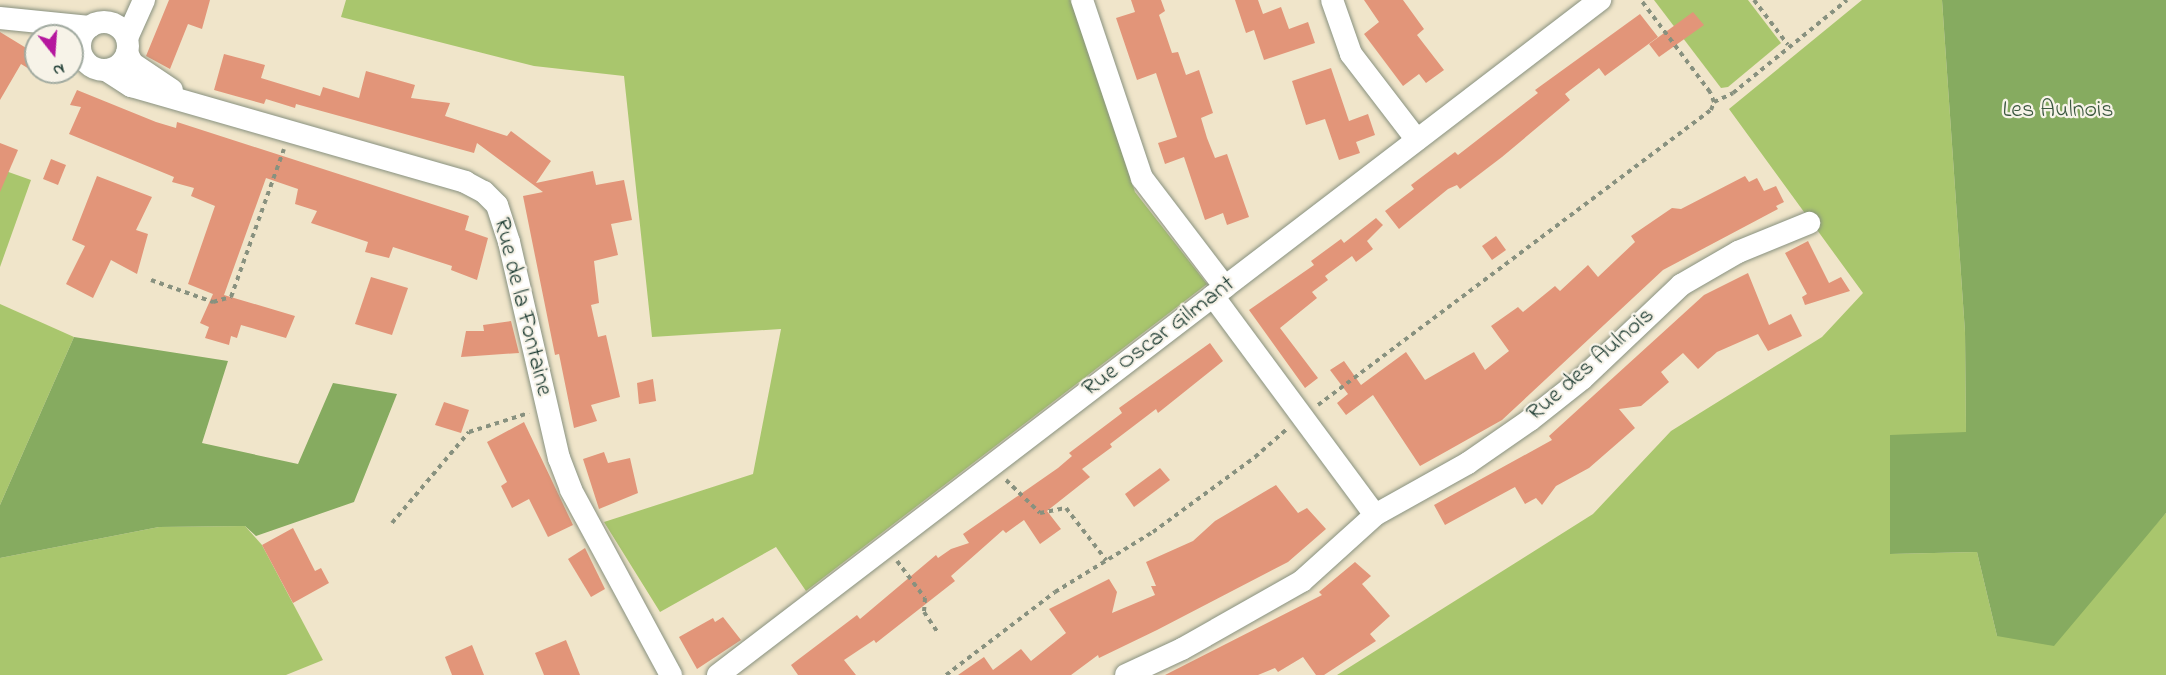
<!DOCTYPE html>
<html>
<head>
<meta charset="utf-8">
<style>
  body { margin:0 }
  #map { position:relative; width:2166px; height:675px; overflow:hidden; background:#f0e5ca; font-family:"Indie Flower",sans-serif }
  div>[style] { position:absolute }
  .green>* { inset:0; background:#a9c66d }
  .forest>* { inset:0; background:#86ab60 }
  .building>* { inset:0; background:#e29579 }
  .path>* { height:4px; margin-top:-2px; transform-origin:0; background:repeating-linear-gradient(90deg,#88917f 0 4.5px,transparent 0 9px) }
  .roads { filter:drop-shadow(0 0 2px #88917f) drop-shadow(0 0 2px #88917f) }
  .minor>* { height:22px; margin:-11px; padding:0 11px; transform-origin:11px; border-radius:11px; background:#fff }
  .minor>.ring { margin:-11px; padding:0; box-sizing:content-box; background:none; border:22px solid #fff; border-radius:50% }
  span { translate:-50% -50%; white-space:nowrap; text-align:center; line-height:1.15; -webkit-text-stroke:4.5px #f7f3e8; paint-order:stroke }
  .park-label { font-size:24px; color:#3b583f }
  .street-label { font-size:24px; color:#1f3d34 }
  .north { position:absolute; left:24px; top:24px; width:60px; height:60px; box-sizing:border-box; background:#f7f3e8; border:2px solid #a1aaa0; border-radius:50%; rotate:163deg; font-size:16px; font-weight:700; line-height:24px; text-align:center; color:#1f3d34 }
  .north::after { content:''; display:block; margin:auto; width:21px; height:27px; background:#b5179e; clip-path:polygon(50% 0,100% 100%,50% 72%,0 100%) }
</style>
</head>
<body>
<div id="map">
  <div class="green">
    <i style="clip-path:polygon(346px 0,1072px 0,1135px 192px,1207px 284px,806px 591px,776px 547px,660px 612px,604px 522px,753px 474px,781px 329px,652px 337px,624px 76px,534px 66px,341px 17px)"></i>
    <i style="clip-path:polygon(1654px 0,1748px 0,1781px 43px,1728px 87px,1721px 88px)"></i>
    <i style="clip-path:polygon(1862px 0,1942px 0,1965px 332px,1966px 432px,1890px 554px,1977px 552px,1997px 636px,2150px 531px,2166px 513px,2166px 675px,1337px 675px,1593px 514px,1671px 431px,1822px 337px,1863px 293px,1729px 109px)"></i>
    <i style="clip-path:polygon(0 169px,31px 180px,0 267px)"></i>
    <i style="clip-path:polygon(0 304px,74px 337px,0 505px)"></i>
    <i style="clip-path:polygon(245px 526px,262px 545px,323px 660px,286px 675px,0 675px,0 558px,159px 527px)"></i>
  </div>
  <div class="forest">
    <i style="clip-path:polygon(1942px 0,2166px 0,2166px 513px,2054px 646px,1997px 636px,1977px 552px,1890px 554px,1890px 435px,1966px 432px,1965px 332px)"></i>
    <i style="clip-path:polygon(74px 337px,228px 361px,202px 443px,298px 464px,333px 383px,397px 394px,354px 502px,256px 536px,245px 526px,159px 527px,0 558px,0 505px)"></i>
  </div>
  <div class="building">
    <i style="clip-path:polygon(169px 0,210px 0,202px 29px,188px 24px,170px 69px,146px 56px)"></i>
    <i style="clip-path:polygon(1131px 0,1161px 0,1165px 11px,1159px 15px,1172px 53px,1178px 52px,1186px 75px,1199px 70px,1213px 113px,1201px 118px,1207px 138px,1215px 158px,1227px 154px,1249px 217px,1227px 225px,1223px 213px,1205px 220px,1184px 157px,1165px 164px,1158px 143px,1177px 137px,1156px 73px,1137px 80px,1116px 18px,1135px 12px)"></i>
    <i style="clip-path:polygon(1235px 0,1258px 0,1263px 14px,1281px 7px,1289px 29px,1308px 22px,1315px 43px,1264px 60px,1254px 30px,1246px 33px)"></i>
    <i style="clip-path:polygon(1364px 0,1403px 0,1424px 29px,1417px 35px,1444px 70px,1426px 83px,1419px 74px,1403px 86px,1364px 34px,1379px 22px)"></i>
    <i style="clip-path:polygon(1693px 12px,1704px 25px,1659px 57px,1649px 44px)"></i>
    <i style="clip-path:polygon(1640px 14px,1658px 37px,1605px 76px,1599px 68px,1565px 94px,1570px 100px,1502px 157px,1460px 189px,1457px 185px,1448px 189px,1399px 229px,1385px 211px,1414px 189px,1411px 185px,1455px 152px,1458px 155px,1538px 93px,1535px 90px)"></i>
    <i style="clip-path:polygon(0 32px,36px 54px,36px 73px,21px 64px,0 100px)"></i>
    <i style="clip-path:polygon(224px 54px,265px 65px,261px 78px,320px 96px,323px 87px,359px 98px,366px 71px,415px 85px,411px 98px,450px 103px,445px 116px,507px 136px,511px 131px,551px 161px,536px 183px,593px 171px,596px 185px,624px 180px,632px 220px,611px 224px,618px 255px,594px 261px,599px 303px,591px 305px,598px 337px,606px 335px,620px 397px,591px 405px,597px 421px,574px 428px,559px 354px,555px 355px,523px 196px,543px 192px,477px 143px,474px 153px,296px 104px,295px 108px,266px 99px,264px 104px,214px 90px)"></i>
    <i style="clip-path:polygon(1331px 68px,1349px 121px,1368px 114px,1375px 135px,1356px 142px,1360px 153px,1339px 160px,1325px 119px,1306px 125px,1292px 81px)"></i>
    <i style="clip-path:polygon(77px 90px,156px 122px,176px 128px,177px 122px,469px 216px,465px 230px,488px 238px,477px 280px,451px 270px,452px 266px,393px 247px,389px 258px,365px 252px,368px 242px,311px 223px,317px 211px,295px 204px,298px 189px,266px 178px,224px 295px,295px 316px,286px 338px,241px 325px,237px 338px,231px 336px,229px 345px,205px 338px,209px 327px,200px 323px,213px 294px,188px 284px,215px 206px,191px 196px,194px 188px,172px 182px,174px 177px,69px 134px,81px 107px,70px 105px)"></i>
    <i style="clip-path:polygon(0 143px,18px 150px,0 192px)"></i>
    <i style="clip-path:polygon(51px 159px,66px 165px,58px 185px,43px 179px)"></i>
    <i style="clip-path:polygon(97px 176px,152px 197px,136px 230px,148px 234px,137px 274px,111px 260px,93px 298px,66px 284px,85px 246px,72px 240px)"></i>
    <i style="clip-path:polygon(1745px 176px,1749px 182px,1757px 178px,1764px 191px,1776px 186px,1784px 202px,1776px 206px,1778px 209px,1663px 270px,1502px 420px,1447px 451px,1420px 466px,1373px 395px,1346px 415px,1337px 403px,1348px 394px,1330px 370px,1344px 361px,1361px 385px,1406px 352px,1425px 380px,1474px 352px,1485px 370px,1509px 351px,1491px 326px,1518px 307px,1523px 312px,1555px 286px,1560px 291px,1588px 265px,1598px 277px,1635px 242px,1631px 236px,1672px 208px,1681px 209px)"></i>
    <i style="clip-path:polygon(1376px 218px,1383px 225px,1367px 241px,1373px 249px,1356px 262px,1352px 256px,1325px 276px,1328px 280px,1312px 292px,1317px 298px,1280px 328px,1318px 378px,1305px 388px,1249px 310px,1314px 265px,1311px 261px,1341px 239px,1344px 243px)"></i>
    <i style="clip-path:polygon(1496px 236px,1506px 250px,1492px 260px,1482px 246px)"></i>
    <i style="clip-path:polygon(1808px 241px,1829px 283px,1841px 277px,1850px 291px,1805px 305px,1802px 297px,1807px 294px,1785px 253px)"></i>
    <i style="clip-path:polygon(1748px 273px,1769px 325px,1791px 314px,1802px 336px,1768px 351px,1758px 334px,1717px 352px,1698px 369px,1683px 353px,1661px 372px,1669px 382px,1641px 406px,1619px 409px,1635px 428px,1589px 468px,1556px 486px,1542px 505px,1536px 498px,1525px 504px,1515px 487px,1445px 525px,1434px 505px,1552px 440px,1549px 436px,1704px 295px)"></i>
    <i style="clip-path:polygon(371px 277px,408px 288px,392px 335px,355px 324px)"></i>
    <i style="clip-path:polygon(511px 321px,519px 353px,461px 357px,466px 331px,484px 331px,483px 325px)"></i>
    <i style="clip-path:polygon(1210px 343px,1223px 361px,1158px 413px,1156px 409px,1110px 444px,1112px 447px,1082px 469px,1090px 477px,1047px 511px,1061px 529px,1040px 544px,1024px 520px,1006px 533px,1003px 530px,951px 576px,955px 581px,876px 643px,874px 640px,844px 660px,856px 675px,798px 675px,791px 665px,857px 615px,860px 619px,936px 555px,938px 558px,951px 549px,969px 543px,963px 534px,1058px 468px,1072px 456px,1069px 453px,1122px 413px,1119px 408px)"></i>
    <i style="clip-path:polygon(653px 379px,656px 401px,639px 404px,637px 383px)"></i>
    <i style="clip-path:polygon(444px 402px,469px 410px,461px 433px,435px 425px)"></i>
    <i style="clip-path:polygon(524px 422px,573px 525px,548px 537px,529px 499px,512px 508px,501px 486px,507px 482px,487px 442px)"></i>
    <i style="clip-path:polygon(604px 452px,608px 463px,630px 458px,638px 493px,599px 509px,583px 459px)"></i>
    <i style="clip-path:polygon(1160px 468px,1170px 480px,1134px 507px,1125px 494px)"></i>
    <i style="clip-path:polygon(1276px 485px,1298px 513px,1307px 508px,1326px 529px,1288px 562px,1157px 630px,1099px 658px,1098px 655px,1071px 675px,958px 675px,984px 657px,993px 670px,1021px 649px,1031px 661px,1066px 633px,1049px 609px,1109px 579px,1117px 592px,1112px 613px,1155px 595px,1151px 586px,1156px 586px,1146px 562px,1193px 541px,1215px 521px)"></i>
    <i style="clip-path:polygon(293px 528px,315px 571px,321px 568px,329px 583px,293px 603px,262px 545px)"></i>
    <i style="clip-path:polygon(585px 548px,605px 589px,591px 597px,568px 559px)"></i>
    <i style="clip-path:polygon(1355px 562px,1371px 576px,1362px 584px,1390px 616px,1370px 634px,1376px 641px,1324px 675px,1316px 675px,1303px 657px,1278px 672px,1275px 668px,1258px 675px,1165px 675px,1322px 595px,1319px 592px)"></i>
    <i style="clip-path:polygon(723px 617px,741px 640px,697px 669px,679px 637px,713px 618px,715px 622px)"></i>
    <i style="clip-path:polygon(566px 640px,580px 675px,544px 675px,535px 653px)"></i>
    <i style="clip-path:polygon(472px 645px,484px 675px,452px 675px,445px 657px)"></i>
  </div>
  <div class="path">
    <i style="left:1754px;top:0;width:56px;rotate:52.9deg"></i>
    <i style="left:1714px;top:102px;width:21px;rotate:-25deg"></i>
    <i style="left:1733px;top:93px;width:147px;rotate:-39.2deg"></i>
    <i style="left:151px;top:280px;width:66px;rotate:19.5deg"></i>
    <i style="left:213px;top:302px;width:19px;rotate:-16deg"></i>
    <i style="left:231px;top:297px;width:157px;rotate:-70.3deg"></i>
    <i style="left:1318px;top:405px;width:491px;rotate:-36.9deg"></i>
    <i style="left:1711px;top:110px;width:9px;rotate:-69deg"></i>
    <i style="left:1714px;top:102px;width:11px;rotate:-112deg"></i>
    <i style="left:1710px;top:92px;width:115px;rotate:-126.9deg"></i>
    <i style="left:1006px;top:480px;width:47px;rotate:44.1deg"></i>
    <i style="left:1040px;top:513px;width:26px;rotate:-11deg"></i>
    <i style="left:1066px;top:508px;width:66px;rotate:52.4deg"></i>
    <i style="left:392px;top:523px;width:119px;rotate:-49.8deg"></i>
    <i style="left:469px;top:432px;width:63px;rotate:-17.6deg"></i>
    <i style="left:897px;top:561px;width:46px;rotate:52.9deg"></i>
    <i style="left:925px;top:598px;width:14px;rotate:94deg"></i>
    <i style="left:924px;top:612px;width:23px;rotate:56deg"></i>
    <i style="left:946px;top:675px;width:137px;rotate:-37.3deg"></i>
    <i style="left:1055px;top:592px;width:115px;rotate:-31.5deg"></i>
    <i style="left:1153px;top:532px;width:127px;rotate:-36.3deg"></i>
    <i style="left:1255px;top:457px;width:44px;rotate:-41.3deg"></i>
  </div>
  <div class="roads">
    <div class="minor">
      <i style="left:1082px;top:0;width:188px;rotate:71.4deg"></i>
      <i style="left:1142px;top:178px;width:137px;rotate:52.7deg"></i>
      <i style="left:1332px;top:0;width:57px;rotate:70.6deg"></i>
      <i style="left:1351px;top:54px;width:108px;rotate:52.5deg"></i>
      <i style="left:0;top:18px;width:90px;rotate:5.7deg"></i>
      <i class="ring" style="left:80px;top:22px;width:26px;height:26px"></i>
      <i style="left:127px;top:38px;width:42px;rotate:-65.9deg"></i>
      <i style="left:127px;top:53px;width:11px;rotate:63deg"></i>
      <i style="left:132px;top:63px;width:48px;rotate:34deg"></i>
      <i style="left:106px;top:70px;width:30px;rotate:33deg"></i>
      <i style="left:131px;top:86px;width:348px;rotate:16deg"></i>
      <i style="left:465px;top:182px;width:21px;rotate:28deg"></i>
      <i style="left:484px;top:192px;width:18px;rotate:45deg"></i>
      <i style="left:497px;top:205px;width:39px;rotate:72deg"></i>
      <i style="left:509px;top:242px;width:222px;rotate:77deg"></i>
      <i style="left:559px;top:458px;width:34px;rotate:69deg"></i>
      <i style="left:571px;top:490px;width:210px;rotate:61.6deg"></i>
      <i style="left:1213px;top:296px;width:272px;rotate:53.5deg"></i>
      <i style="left:1375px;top:515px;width:107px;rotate:-29.2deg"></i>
      <i style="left:1468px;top:463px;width:75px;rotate:-34.7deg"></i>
      <i style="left:1530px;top:420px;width:66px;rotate:-38.3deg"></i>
      <i style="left:1582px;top:379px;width:137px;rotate:-43.5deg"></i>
      <i style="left:1681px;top:285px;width:66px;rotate:-30.1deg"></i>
      <i style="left:1738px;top:252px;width:77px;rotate:-22.2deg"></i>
      <i style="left:718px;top:675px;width:1111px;rotate:-37.43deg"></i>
      <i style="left:1126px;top:675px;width:62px;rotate:-24.9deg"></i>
      <i style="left:1182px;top:649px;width:138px;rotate:-29.5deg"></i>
      <i style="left:1302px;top:581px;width:98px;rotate:-42.1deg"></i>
    </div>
  </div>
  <div class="park-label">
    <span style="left:2058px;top:111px">Les Aulnois</span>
  </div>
  <div class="street-label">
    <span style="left:522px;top:307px;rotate:76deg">Rue de la Fontaine</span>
    <span style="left:1159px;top:337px;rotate:-37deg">Rue Oscar Gilmant</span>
    <span style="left:1591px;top:365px;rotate:-41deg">Rue des Aulnois</span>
  </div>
  <div class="north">N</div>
</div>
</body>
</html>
